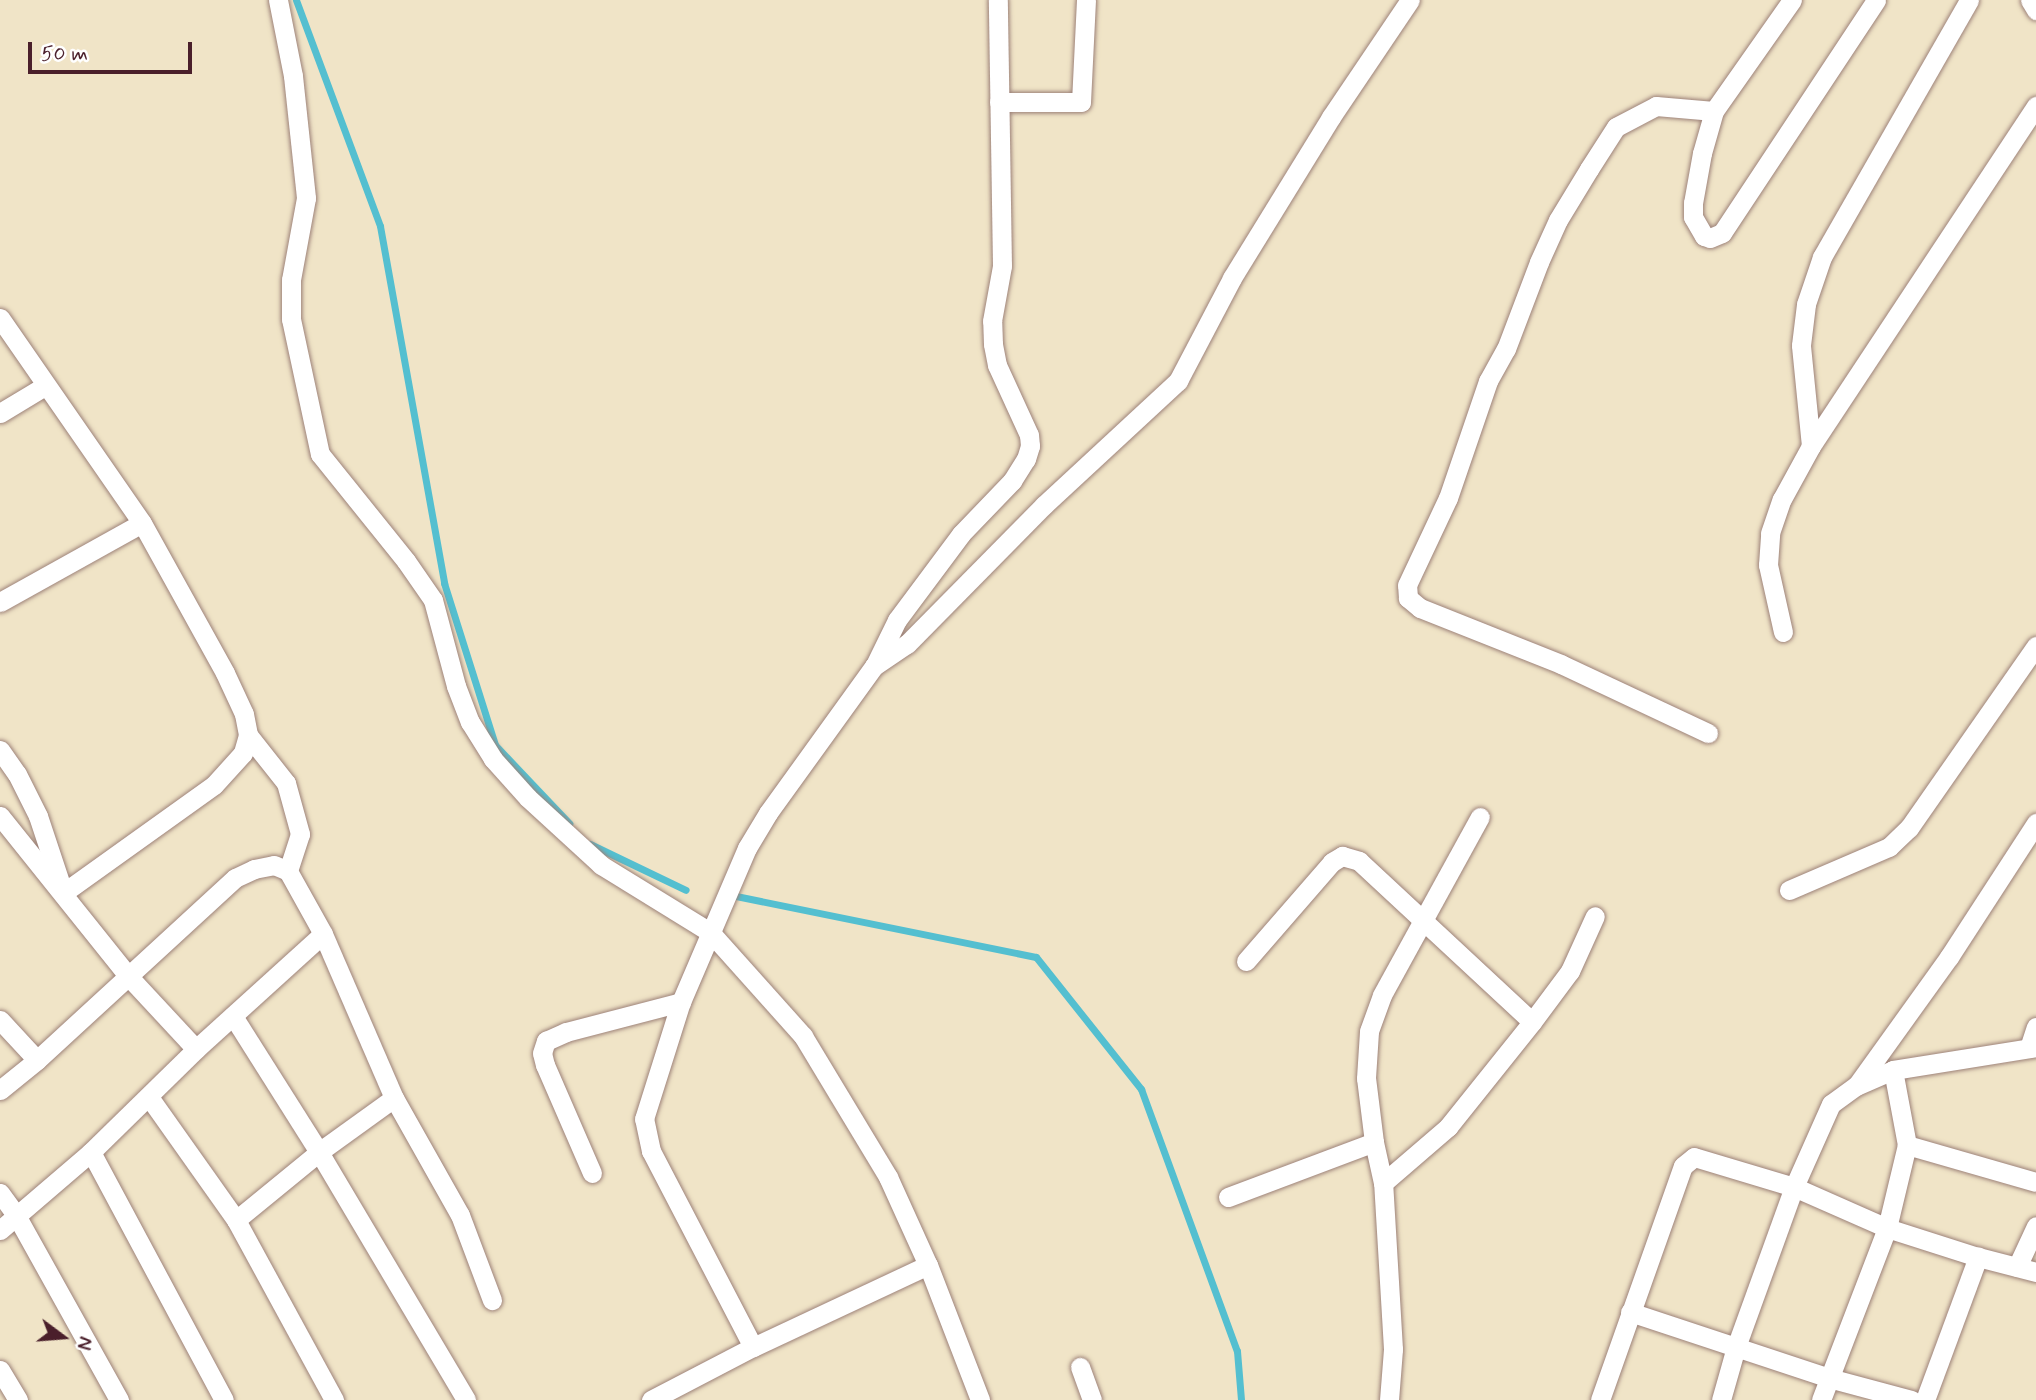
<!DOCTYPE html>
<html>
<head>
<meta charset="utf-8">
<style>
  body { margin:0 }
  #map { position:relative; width:2036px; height:1400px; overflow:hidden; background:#f0e4c7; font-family:Mynerve,sans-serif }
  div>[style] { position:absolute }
  .stream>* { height:7px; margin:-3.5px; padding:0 3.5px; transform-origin:3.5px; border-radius:3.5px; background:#54bfd0 }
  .roads { filter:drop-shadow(0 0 2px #9d8279) drop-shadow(0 0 2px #9d8279) }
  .minor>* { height:19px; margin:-9.5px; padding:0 9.5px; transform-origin:9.5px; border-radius:9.5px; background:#fff }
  span { translate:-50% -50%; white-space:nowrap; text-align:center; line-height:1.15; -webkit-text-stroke:5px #fff; paint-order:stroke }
  .north { position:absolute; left:28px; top:1302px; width:70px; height:70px; -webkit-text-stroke:5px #fff; paint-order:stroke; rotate:106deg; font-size:19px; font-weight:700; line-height:28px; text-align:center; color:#4a1f2b }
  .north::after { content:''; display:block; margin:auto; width:24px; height:32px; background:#4a1f2b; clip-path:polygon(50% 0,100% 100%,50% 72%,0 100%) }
  .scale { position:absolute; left:28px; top:42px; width:164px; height:32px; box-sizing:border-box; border:4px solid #4a1f2b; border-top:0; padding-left:9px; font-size:21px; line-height:24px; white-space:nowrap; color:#4a1f2b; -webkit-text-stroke:5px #fff; paint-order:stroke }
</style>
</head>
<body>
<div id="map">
  <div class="stream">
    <i style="left:296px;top:0;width:241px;rotate:69.6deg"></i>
    <i style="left:380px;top:226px;width:363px;rotate:79.8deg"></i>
    <i style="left:444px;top:583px;width:170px;rotate:72.5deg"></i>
    <i style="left:495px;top:745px;width:108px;rotate:46.5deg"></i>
    <i style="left:590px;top:844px;width:106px;rotate:25.6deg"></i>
    <i style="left:731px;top:895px;width:311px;rotate:11.5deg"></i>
    <i style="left:1036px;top:957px;width:169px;rotate:51.5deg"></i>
    <i style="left:1141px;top:1089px;width:279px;rotate:69.9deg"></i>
    <i style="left:1237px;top:1351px;width:49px;rotate:85.3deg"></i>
  </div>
  <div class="roads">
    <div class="minor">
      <i style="left:278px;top:0;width:77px;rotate:78.8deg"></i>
      <i style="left:293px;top:76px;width:123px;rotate:83.9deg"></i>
      <i style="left:306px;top:198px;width:83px;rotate:100.4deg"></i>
      <i style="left:291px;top:280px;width:39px;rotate:90deg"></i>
      <i style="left:291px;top:319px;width:138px;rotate:77.9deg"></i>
      <i style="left:320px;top:454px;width:137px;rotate:51.2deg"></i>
      <i style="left:406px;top:561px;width:47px;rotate:55.3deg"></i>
      <i style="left:433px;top:600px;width:89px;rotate:75deg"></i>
      <i style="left:456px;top:686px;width:39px;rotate:69deg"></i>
      <i style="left:470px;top:722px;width:44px;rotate:58.1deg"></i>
      <i style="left:493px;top:759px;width:52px;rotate:48.1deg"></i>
      <i style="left:528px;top:798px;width:99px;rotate:42.5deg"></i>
      <i style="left:601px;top:865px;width:128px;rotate:31.6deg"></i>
      <i style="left:710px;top:932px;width:140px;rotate:48.2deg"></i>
      <i style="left:803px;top:1036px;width:165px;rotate:58.9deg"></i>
      <i style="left:888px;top:1177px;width:97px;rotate:65.6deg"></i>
      <i style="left:928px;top:1265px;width:145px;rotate:68.9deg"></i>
      <i style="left:1792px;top:0;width:136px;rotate:125.1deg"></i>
      <i style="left:1714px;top:111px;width:44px;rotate:105.9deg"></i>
      <i style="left:1702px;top:153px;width:51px;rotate:100.2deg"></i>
      <i style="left:1693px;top:203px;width:14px;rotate:90deg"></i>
      <i style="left:1693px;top:217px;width:22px;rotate:60deg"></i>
      <i style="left:1704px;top:236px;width:6px;rotate:18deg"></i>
      <i style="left:1710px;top:238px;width:13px;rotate:-23deg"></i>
      <i style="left:1722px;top:233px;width:279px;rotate:-56.5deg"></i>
      <i style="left:2030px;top:0;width:12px;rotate:59deg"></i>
      <i style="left:999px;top:102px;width:82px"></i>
      <i style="left:1081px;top:102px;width:102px;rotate:-87.2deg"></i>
      <i style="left:0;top:318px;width:249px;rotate:55.3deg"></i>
      <i style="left:142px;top:523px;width:171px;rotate:61deg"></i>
      <i style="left:225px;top:673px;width:45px;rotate:65.1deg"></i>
      <i style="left:244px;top:714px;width:21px;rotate:79deg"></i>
      <i style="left:248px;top:735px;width:19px;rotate:106deg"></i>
      <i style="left:243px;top:753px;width:43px;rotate:132.2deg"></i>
      <i style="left:214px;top:785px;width:186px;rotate:144.4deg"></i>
      <i style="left:0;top:413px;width:52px;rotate:-31deg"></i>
      <i style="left:1811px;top:446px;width:408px;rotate:-56.5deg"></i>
      <i style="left:0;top:602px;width:162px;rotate:-29.1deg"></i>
      <i style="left:1783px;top:632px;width:69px;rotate:-102.6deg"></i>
      <i style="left:1768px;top:565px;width:32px;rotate:-86deg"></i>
      <i style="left:1770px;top:533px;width:36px;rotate:-71deg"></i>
      <i style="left:1782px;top:499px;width:60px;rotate:-61.3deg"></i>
      <i style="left:1811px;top:446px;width:101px;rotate:-95.7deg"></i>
      <i style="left:1801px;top:345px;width:41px;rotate:-83deg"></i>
      <i style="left:1806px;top:304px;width:50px;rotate:-71.2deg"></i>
      <i style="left:1822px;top:257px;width:296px;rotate:-60.2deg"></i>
      <i style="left:876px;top:663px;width:48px;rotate:-64deg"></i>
      <i style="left:897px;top:620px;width:107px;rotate:-53.3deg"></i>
      <i style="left:961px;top:534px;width:74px;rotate:-46.1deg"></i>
      <i style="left:1012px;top:481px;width:26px;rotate:-58deg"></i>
      <i style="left:1026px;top:459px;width:14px;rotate:-73deg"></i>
      <i style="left:1030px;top:446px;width:11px;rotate:-95deg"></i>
      <i style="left:1029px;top:435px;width:77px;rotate:-114.6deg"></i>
      <i style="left:997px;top:365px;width:21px;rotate:-101deg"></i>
      <i style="left:993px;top:344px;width:23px;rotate:-92deg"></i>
      <i style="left:992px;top:321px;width:56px;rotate:-79.7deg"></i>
      <i style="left:1002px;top:266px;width:266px;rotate:-90.9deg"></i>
      <i style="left:1708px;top:733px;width:162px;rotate:-154.9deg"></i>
      <i style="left:1561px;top:664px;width:152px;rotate:-158.3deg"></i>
      <i style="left:1420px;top:608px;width:16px;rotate:-140deg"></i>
      <i style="left:1408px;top:598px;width:13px;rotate:-94deg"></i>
      <i style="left:1407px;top:585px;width:96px;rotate:-64.8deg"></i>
      <i style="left:1448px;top:498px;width:124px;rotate:-71.1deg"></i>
      <i style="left:1488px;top:381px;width:37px;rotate:-61deg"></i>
      <i style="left:1506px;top:349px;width:93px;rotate:-69.2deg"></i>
      <i style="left:1539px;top:262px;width:46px;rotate:-65.7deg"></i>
      <i style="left:1558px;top:220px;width:60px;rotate:-58.7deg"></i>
      <i style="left:1589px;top:169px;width:50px;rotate:-57.3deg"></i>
      <i style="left:1616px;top:127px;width:45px;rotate:-27.7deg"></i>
      <i style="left:1656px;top:106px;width:58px;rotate:4.9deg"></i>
      <i style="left:248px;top:735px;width:61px;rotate:51.6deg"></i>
      <i style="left:286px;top:783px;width:53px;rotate:74.6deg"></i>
      <i style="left:300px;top:834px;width:39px;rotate:108deg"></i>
      <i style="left:0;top:750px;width:29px;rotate:55deg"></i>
      <i style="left:17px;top:774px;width:47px;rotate:63.4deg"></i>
      <i style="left:38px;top:816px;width:70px;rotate:71.6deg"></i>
      <i style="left:0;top:816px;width:206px;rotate:51.3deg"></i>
      <i style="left:129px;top:977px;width:98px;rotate:47.1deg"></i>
      <i style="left:1789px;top:890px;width:109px;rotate:-23.3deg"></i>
      <i style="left:1889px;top:847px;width:28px;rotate:-44deg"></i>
      <i style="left:1909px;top:828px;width:222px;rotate:-55.1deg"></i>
      <i style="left:1246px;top:961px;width:131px;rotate:-49deg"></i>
      <i style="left:1332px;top:862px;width:12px;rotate:-31deg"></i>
      <i style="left:1342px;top:856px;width:18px;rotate:16deg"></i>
      <i style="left:1359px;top:861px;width:236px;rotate:42.9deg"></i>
      <i style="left:233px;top:1016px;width:161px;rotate:57.7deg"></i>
      <i style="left:319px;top:1152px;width:288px;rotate:59.3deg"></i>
      <i style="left:0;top:1020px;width:54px;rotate:47.2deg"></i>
      <i style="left:2029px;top:1048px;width:22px;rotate:-72deg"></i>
      <i style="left:1857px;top:1085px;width:158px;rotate:-54.3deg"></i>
      <i style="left:1949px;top:957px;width:160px;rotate:-57deg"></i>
      <i style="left:0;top:1090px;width:48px;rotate:-39deg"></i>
      <i style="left:37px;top:1060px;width:269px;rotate:-42.6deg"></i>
      <i style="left:235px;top:878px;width:21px;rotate:-25deg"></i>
      <i style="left:254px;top:869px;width:20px;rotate:-11deg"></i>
      <i style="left:274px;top:865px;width:15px;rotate:23deg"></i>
      <i style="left:288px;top:871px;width:72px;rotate:60.9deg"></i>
      <i style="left:323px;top:934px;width:179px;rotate:66.6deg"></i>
      <i style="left:394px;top:1098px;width:134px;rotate:60.6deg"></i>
      <i style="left:460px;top:1215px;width:91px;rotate:69.4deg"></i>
      <i style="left:149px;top:1097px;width:151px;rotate:54.7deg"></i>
      <i style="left:236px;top:1220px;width:205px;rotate:61.4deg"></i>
      <i style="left:1907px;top:1145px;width:134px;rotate:16deg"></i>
      <i style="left:91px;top:1152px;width:281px;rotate:61.8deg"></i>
      <i style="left:592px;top:1173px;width:118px;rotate:-113.5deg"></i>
      <i style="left:545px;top:1065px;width:12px;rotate:-104deg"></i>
      <i style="left:542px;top:1053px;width:13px;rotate:-72deg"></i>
      <i style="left:546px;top:1041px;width:22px;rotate:-24deg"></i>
      <i style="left:566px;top:1032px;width:119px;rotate:-14.6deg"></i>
      <i style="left:1383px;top:1183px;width:86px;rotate:-40.7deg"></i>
      <i style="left:1448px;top:1127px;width:134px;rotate:-51.3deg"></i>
      <i style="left:1532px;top:1022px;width:64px;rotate:-53.3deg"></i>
      <i style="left:1570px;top:971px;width:60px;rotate:-65.6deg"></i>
      <i style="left:0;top:1193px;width:27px;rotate:54deg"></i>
      <i style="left:16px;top:1215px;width:212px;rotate:60.9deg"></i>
      <i style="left:1228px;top:1197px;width:156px;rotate:-20.6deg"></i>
      <i style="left:236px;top:1220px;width:107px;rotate:-39.3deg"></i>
      <i style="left:319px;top:1152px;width:92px;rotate:-35.8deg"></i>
      <i style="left:0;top:1230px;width:120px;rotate:-40.6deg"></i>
      <i style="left:91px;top:1152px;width:147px;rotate:-44.4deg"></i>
      <i style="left:196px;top:1049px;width:171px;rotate:-42.2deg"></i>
      <i style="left:2017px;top:1267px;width:45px;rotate:-65.1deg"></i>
      <i style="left:1630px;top:1312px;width:210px;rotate:18.3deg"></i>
      <i style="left:1829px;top:1378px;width:85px;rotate:15deg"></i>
      <i style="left:753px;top:1347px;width:221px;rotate:-117.5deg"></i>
      <i style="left:651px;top:1151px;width:33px;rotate:-102deg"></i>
      <i style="left:644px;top:1119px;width:123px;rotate:-72.5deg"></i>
      <i style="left:681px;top:1002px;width:168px;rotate:-66.8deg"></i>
      <i style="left:747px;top:848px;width:41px;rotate:-59deg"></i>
      <i style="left:768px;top:813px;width:181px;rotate:-54.2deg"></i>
      <i style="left:874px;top:666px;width:40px;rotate:-34deg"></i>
      <i style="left:907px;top:644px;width:195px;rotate:-45.4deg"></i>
      <i style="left:1044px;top:505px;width:183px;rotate:-42.8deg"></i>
      <i style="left:1178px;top:381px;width:116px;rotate:-62.3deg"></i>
      <i style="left:1232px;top:278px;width:189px;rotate:-58.4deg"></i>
      <i style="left:1331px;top:117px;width:141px;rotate:-56deg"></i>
      <i style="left:1080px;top:1367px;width:35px;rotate:70deg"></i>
      <i style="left:0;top:1370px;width:35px;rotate:59deg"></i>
      <i style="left:651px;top:1400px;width:115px;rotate:-27.5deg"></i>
      <i style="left:753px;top:1347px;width:193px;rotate:-25.1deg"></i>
      <i style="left:1389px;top:1400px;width:51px;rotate:-85.5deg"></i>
      <i style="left:1393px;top:1349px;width:166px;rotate:-93.4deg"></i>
      <i style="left:1383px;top:1183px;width:42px;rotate:-102.4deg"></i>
      <i style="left:1374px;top:1142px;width:64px;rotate:-97.1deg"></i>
      <i style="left:1366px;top:1078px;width:47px;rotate:-86.3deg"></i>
      <i style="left:1369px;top:1031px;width:38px;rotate:-70deg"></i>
      <i style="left:1382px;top:995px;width:203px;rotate:-61.2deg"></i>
      <i style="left:1600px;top:1400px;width:248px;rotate:-70.5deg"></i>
      <i style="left:1683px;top:1166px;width:14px;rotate:-39deg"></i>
      <i style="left:1694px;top:1157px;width:104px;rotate:16.7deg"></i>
      <i style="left:1794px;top:1187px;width:102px;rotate:23.8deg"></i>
      <i style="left:1887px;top:1228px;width:96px;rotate:17.7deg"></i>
      <i style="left:1978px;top:1257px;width:60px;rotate:14.5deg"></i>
      <i style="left:1721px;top:1400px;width:55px;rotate:-74.2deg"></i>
      <i style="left:1736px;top:1347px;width:170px;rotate:-70.1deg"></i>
      <i style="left:1794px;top:1187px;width:91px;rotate:-66deg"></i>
      <i style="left:1831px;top:1104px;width:31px;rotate:-36deg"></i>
      <i style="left:1856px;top:1086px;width:40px;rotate:-23.4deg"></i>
      <i style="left:1893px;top:1070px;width:145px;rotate:-9.1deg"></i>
      <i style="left:1821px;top:1400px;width:184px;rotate:-69deg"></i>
      <i style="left:1887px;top:1228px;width:85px;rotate:-76.5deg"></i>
      <i style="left:1907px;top:1145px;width:76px;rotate:-100.6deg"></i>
      <i style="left:1925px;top:1400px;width:153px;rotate:-69.7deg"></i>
    </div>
  </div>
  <div class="north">N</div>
  <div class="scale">50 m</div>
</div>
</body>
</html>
